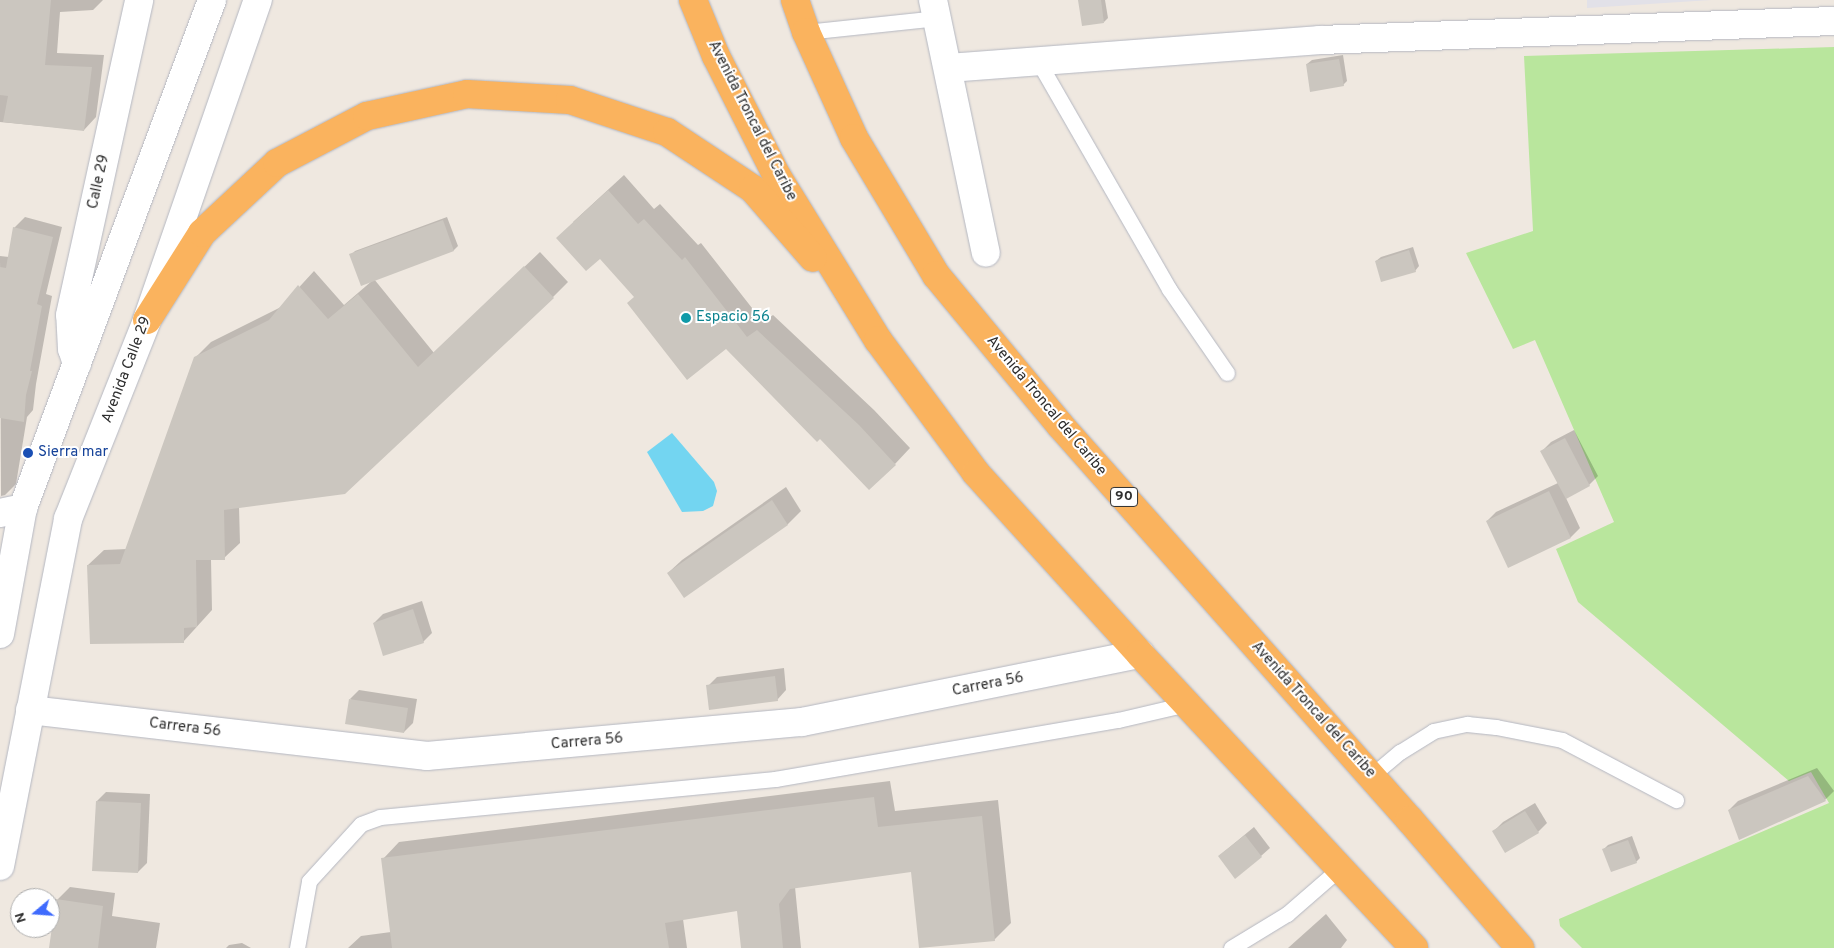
<!DOCTYPE html>
<html>
<head>
<meta charset="utf-8">
<style>
  body { margin:0 }
  #map { position:relative; width:1834px; height:948px; overflow:hidden; background:#efe8e0; font-family:Overpass,sans-serif }
  div>[style] { position:absolute }
  .industrial>* { inset:0; background:#e2e1e8 }
  .green>* { inset:0; background:#b9e69d }
  .water>* { inset:0; background:#73d5f1 }
  .shadow>* { inset:0; background:#0003 }
  .building>* { inset:0; background:#cbc6bf }
  .roads { filter:drop-shadow(0 0 1px #b4b7c1) drop-shadow(0 0 1px #b4b7c1) }
  .service>* { height:15px; margin:-7.5px; padding:0 7.5px; transform-origin:7.5px; border-radius:7.5px; background:#fff }
  .minor>* { height:28px; margin:-14px; padding:0 14px; transform-origin:14px; border-radius:14px; background:#fff }
  .secondary>* { height:28px; margin:-14px; padding:0 14px; transform-origin:14px; border-radius:14px; background:#fff }
  .trunk>* { height:28px; margin:-14px; padding:0 14px; transform-origin:14px; border-radius:14px; background:#fab35e }
  .dots>* { width:14px; height:14px; translate:-50% -50%; box-sizing:border-box; border:2px solid #fff; border-radius:50% }
  span { translate:-50% -50%; white-space:nowrap; text-align:center; line-height:1.15; -webkit-text-stroke:4px #fff; paint-order:stroke }
  .shield-label span { padding:1px 4px; background:#fff; border:1px solid; border-radius:4px; -webkit-text-stroke-width:0 }
  .shield-label { font-size:14px; color:#2e2e2e; font-weight:700 }
  .street-label { font-size:15px; color:#2e2e2e }
  .culture-label { font-size:15px; color:#0d838f }
  .left { translate:0 -50%; text-align:left }
  .transit-label { font-size:15px; color:#164399 }
  .north { position:absolute; left:10px; top:888px; width:50px; height:50px; box-sizing:border-box; background:#fff; border:1px solid #ababab; border-radius:50%; rotate:252deg; font-size:14px; font-weight:700; line-height:20px; text-align:center; color:#2e2e2e }
  .north::after { content:''; display:block; margin:auto; width:18px; height:22px; background:#3f6bfd; clip-path:polygon(50% 0,100% 100%,50% 72%,0 100%) }
</style>
</head>
<body>
<div id="map">
  <div class="industrial">
    <i style="clip-path:polygon(1587px 0,1711px 0,1587px 8px)"></i>
  </div>
  <div class="green">
    <i style="clip-path:polygon(1834px 47px,1834px 948px,1582px 948px,1560px 926px,1559px 919px,1829px 803px,1811px 772px,1789px 781px,1578px 602px,1556px 549px,1614px 522px,1535px 340px,1513px 349px,1466px 253px,1533px 231px,1524px 56px)"></i>
  </div>
  <div class="water">
    <i style="clip-path:polygon(672px 433px,714px 482px,717px 491px,713px 506px,703px 511px,682px 512px,647px 452px)"></i>
  </div>
  <div class="shadow">
    <i style="clip-path:polygon(0 0,103px 0,93px 10px,60px 12px,57px 53px,104px 55px,96px 117px,84px 130px,0 122px)"></i>
    <i style="clip-path:polygon(1079px 0,1105px 0,1108px 18px,1104px 22px)"></i>
    <i style="clip-path:polygon(1343px 55px,1347px 81px,1343px 85px,1307px 64px,1312px 60px)"></i>
    <i style="clip-path:polygon(624px 175px,654px 209px,660px 204px,698px 245px,701px 243px,763px 322px,773px 315px,874px 410px,910px 448px,895px 464px,820px 437px,726px 347px,635px 296px,573px 222px)"></i>
    <i style="clip-path:polygon(25px 217px,62px 227px,46px 294px,52px 296px,36px 384px,33px 410px,27px 417px,16px 484px,5px 495px,1px 496px,0 256px,9px 257px,14px 228px)"></i>
    <i style="clip-path:polygon(447px 217px,458px 246px,454px 250px,374px 279px,434px 353px,540px 252px,568px 282px,553px 297px,239px 506px,240px 543px,224px 558px,211px 559px,212px 610px,183px 642px,88px 565px,104px 550px,127px 549px,195px 358px,211px 342px,281px 307px,314px 271px,344px 305px,373px 280px,351px 255px,355px 251px)"></i>
    <i style="clip-path:polygon(1413px 247px,1419px 266px,1415px 271px,1376px 261px,1381px 257px)"></i>
    <i style="clip-path:polygon(1574px 430px,1598px 476px,1589px 485px,1566px 498px,1580px 528px,1571px 537px,1509px 566px,1487px 521px,1496px 512px,1558px 483px,1542px 451px,1551px 442px)"></i>
    <i style="clip-path:polygon(786px 487px,801px 511px,788px 524px,684px 596px,668px 573px,682px 560px)"></i>
    <i style="clip-path:polygon(422px 601px,432px 633px,423px 642px,374px 623px,383px 614px)"></i>
    <i style="clip-path:polygon(784px 668px,786px 690px,777px 700px,708px 686px,717px 677px)"></i>
    <i style="clip-path:polygon(359px 690px,417px 699px,413px 723px,404px 732px,350px 699px)"></i>
    <i style="clip-path:polygon(1817px 768px,1834px 791px,1825px 800px,1729px 810px,1738px 801px)"></i>
    <i style="clip-path:polygon(890px 781px,895px 811px,998px 800px,1011px 923px,994px 940px,912px 871px,795px 887px,801px 948px,742px 948px,738px 909px,683px 919px,687px 948px,348px 948px,361px 936px,391px 932px,383px 859px,399px 842px)"></i>
    <i style="clip-path:polygon(106px 792px,150px 794px,147px 863px,138px 872px,97px 801px)"></i>
    <i style="clip-path:polygon(1535px 803px,1547px 823px,1538px 832px,1494px 831px,1503px 822px)"></i>
    <i style="clip-path:polygon(1254px 827px,1270px 848px,1261px 856px,1219px 856px)"></i>
    <i style="clip-path:polygon(1632px 836px,1640px 858px,1636px 862px,1604px 849px,1608px 845px)"></i>
    <i style="clip-path:polygon(70px 887px,115px 893px,112px 916px,160px 923px,156px 948px,50px 948px,58px 899px)"></i>
    <i style="clip-path:polygon(1326px 914px,1347px 940px,1341px 948px,1288px 948px)"></i>
    <i style="clip-path:polygon(242px 943px,251px 948px,226px 948px,229px 945px)"></i>
  </div>
  <div class="building">
    <i style="clip-path:polygon(0 0,51px 0,45px 65px,92px 67px,84px 131px,3px 122px,8px 96px,0 95px)"></i>
    <i style="clip-path:polygon(1078px 0,1101px 0,1104px 23px,1082px 26px)"></i>
    <i style="clip-path:polygon(1339px 59px,1344px 86px,1310px 92px,1306px 64px)"></i>
    <i style="clip-path:polygon(608px 190px,638px 224px,644px 219px,682px 260px,685px 257px,747px 337px,757px 330px,859px 425px,896px 465px,869px 490px,820px 439px,817px 442px,726px 349px,687px 380px,627px 303px,634px 297px,600px 259px,586px 271px,556px 238px)"></i>
    <i style="clip-path:polygon(443px 220px,454px 251px,361px 286px,349px 254px)"></i>
    <i style="clip-path:polygon(13px 227px,53px 237px,37px 304px,42px 306px,30px 371px,32px 371px,26px 395px,24px 422px,0 418px,0 267px,6px 268px)"></i>
    <i style="clip-path:polygon(1409px 250px,1416px 272px,1381px 282px,1375px 261px)"></i>
    <i style="clip-path:polygon(524px 266px,554px 298px,345px 494px,224px 510px,225px 560px,196px 560px,197px 627px,184px 628px,184px 643px,90px 644px,87px 565px,120px 564px,194px 357px,269px 320px,298px 285px,328px 319px,358px 294px,418px 367px)"></i>
    <i style="clip-path:polygon(1565px 438px,1590px 486px,1566px 499px,1540px 451px)"></i>
    <i style="clip-path:polygon(1549px 491px,1571px 538px,1508px 568px,1486px 521px)"></i>
    <i style="clip-path:polygon(772px 500px,788px 525px,684px 598px,667px 573px)"></i>
    <i style="clip-path:polygon(413px 609px,424px 643px,383px 656px,373px 623px)"></i>
    <i style="clip-path:polygon(775px 676px,778px 701px,709px 710px,706px 685px)"></i>
    <i style="clip-path:polygon(349px 699px,408px 708px,404px 733px,345px 724px)"></i>
    <i style="clip-path:polygon(1808px 776px,1826px 801px,1739px 840px,1728px 810px)"></i>
    <i style="clip-path:polygon(874px 797px,878px 827px,982px 816px,995px 941px,919px 948px,911px 872px,790px 889px,779px 904px,783px 948px,741px 948px,737px 911px,665px 923px,669px 948px,392px 948px,381px 858px)"></i>
    <i style="clip-path:polygon(96px 801px,141px 803px,138px 873px,92px 871px)"></i>
    <i style="clip-path:polygon(1525px 811px,1539px 833px,1505px 853px,1492px 831px)"></i>
    <i style="clip-path:polygon(1245px 835px,1262px 857px,1235px 879px,1218px 856px)"></i>
    <i style="clip-path:polygon(1628px 840px,1637px 863px,1611px 872px,1602px 849px)"></i>
    <i style="clip-path:polygon(56px 899px,103px 906px,98px 948px,49px 948px)"></i>
  </div>
  <div class="roads">
    <div class="service">
      <i style="left:806px;top:32px;width:132px;rotate:-6.1deg"></i>
      <i style="left:1038px;top:61px;width:263px;rotate:60.1deg"></i>
      <i style="left:1169px;top:289px;width:102px;rotate:55.4deg"></i>
      <i style="left:1371px;top:776px;width:38px;rotate:-40deg"></i>
      <i style="left:1400px;top:752px;width:39px;rotate:-32deg"></i>
      <i style="left:1433px;top:731px;width:35px;rotate:-12deg"></i>
      <i style="left:1467px;top:724px;width:29px;rotate:6deg"></i>
      <i style="left:1496px;top:727px;width:67px;rotate:11.1deg"></i>
      <i style="left:1562px;top:740px;width:129px;rotate:27.8deg"></i>
      <i style="left:297px;top:948px;width:68px;rotate:-79.8deg"></i>
      <i style="left:309px;top:881px;width:77px;rotate:-47.6deg"></i>
      <i style="left:361px;top:824px;width:20px;rotate:-20deg"></i>
      <i style="left:380px;top:817px;width:397px;rotate:-5.5deg"></i>
      <i style="left:775px;top:779px;width:348px;rotate:-9.8deg"></i>
      <i style="left:1118px;top:720px;width:71px;rotate:-13.1deg"></i>
      <i style="left:1231px;top:948px;width:66px;rotate:-31.3deg"></i>
      <i style="left:1287px;top:914px;width:70px;rotate:-41deg"></i>
    </div>
    <div class="minor">
      <i style="left:933px;top:0;width:258px;rotate:78.2deg"></i>
      <i style="left:949px;top:68px;width:372px;rotate:-4.3deg"></i>
      <i style="left:1320px;top:40px;width:514px;rotate:-2.12deg"></i>
      <i style="left:77px;top:364px;width:16px;rotate:-108deg"></i>
      <i style="left:72px;top:349px;width:34px;rotate:-93deg"></i>
      <i style="left:70px;top:315px;width:322px;rotate:-77.6deg"></i>
      <i style="left:0;top:513px;width:24px;rotate:-12deg"></i>
      <i style="left:30px;top:710px;width:400px;rotate:6.6deg"></i>
      <i style="left:427px;top:756px;width:377px;rotate:-5.2deg"></i>
      <i style="left:802px;top:722px;width:345px;rotate:-11.4deg"></i>
    </div>
    <div class="secondary">
      <i style="left:0;top:634px;width:128px;rotate:-79.7deg"></i>
      <i style="left:23px;top:508px;width:542px;rotate:-69.59deg"></i>
      <i style="left:0;top:866px;width:354px;rotate:-78.9deg"></i>
      <i style="left:68px;top:519px;width:214px;rotate:-68.3deg"></i>
      <i style="left:147px;top:320px;width:339px;rotate:-70.9deg"></i>
    </div>
    <div class="trunk">
      <i style="left:693px;top:0;width:61px;rotate:67.7deg"></i>
      <i style="left:716px;top:56px;width:135px;rotate:63.1deg"></i>
      <i style="left:777px;top:176px;width:193px;rotate:58.4deg"></i>
      <i style="left:878px;top:340px;width:165px;rotate:53.6deg"></i>
      <i style="left:976px;top:473px;width:244px;rotate:47.8deg"></i>
      <i style="left:1140px;top:654px;width:402px;rotate:47deg"></i>
      <i style="left:795px;top:0;width:34px;rotate:71deg"></i>
      <i style="left:806px;top:32px;width:116px;rotate:65.6deg"></i>
      <i style="left:854px;top:138px;width:160px;rotate:59.1deg"></i>
      <i style="left:936px;top:275px;width:195px;rotate:50.4deg"></i>
      <i style="left:1060px;top:425px;width:528px;rotate:48.46deg"></i>
      <i style="left:1410px;top:820px;width:169px;rotate:49.3deg"></i>
      <i style="left:147px;top:320px;width:103px;rotate:-57.7deg"></i>
      <i style="left:202px;top:233px;width:103px;rotate:-43deg"></i>
      <i style="left:277px;top:163px;width:102px;rotate:-27.6deg"></i>
      <i style="left:367px;top:116px;width:102px;rotate:-12.4deg"></i>
      <i style="left:467px;top:94px;width:103px;rotate:3.3deg"></i>
      <i style="left:570px;top:100px;width:102px;rotate:18.3deg"></i>
      <i style="left:667px;top:132px;width:103px;rotate:33.5deg"></i>
      <i style="left:753px;top:189px;width:91px;rotate:49deg"></i>
    </div>
  </div>
  <div class="dots">
    <i style="left:686px;top:318px;background:#0f9aa8"></i>
    <i style="left:28px;top:453px;background:#1a4fb4"></i>
  </div>
  <div class="shield-label">
    <span style="left:1124px;top:497px">90</span>
  </div>
  <div class="street-label">
    <span style="left:752px;top:121px;rotate:63deg">Avenida Troncal del Caribe</span>
    <span style="left:99px;top:182px;rotate:-78deg">Calle 29</span>
    <span style="left:127px;top:370px;rotate:-69deg">Avenida Calle 29</span>
    <span style="left:1046px;top:406px;rotate:50deg">Avenida Troncal del Caribe</span>
    <span style="left:988px;top:685px;rotate:-11deg">Carrera 56</span>
    <span style="left:1313px;top:710px;rotate:48deg">Avenida Troncal del Caribe</span>
    <span style="left:185px;top:728px;rotate:7deg">Carrera 56</span>
    <span style="left:587px;top:742px;rotate:-5deg">Carrera 56</span>
  </div>
  <div class="culture-label">
    <span class="left" style="left:696px;top:318px">Espacio 56</span>
  </div>
  <div class="transit-label">
    <span class="left" style="left:38px;top:453px">Sierra mar</span>
  </div>
  <div class="north">N</div>
</div>
</body>
</html>
